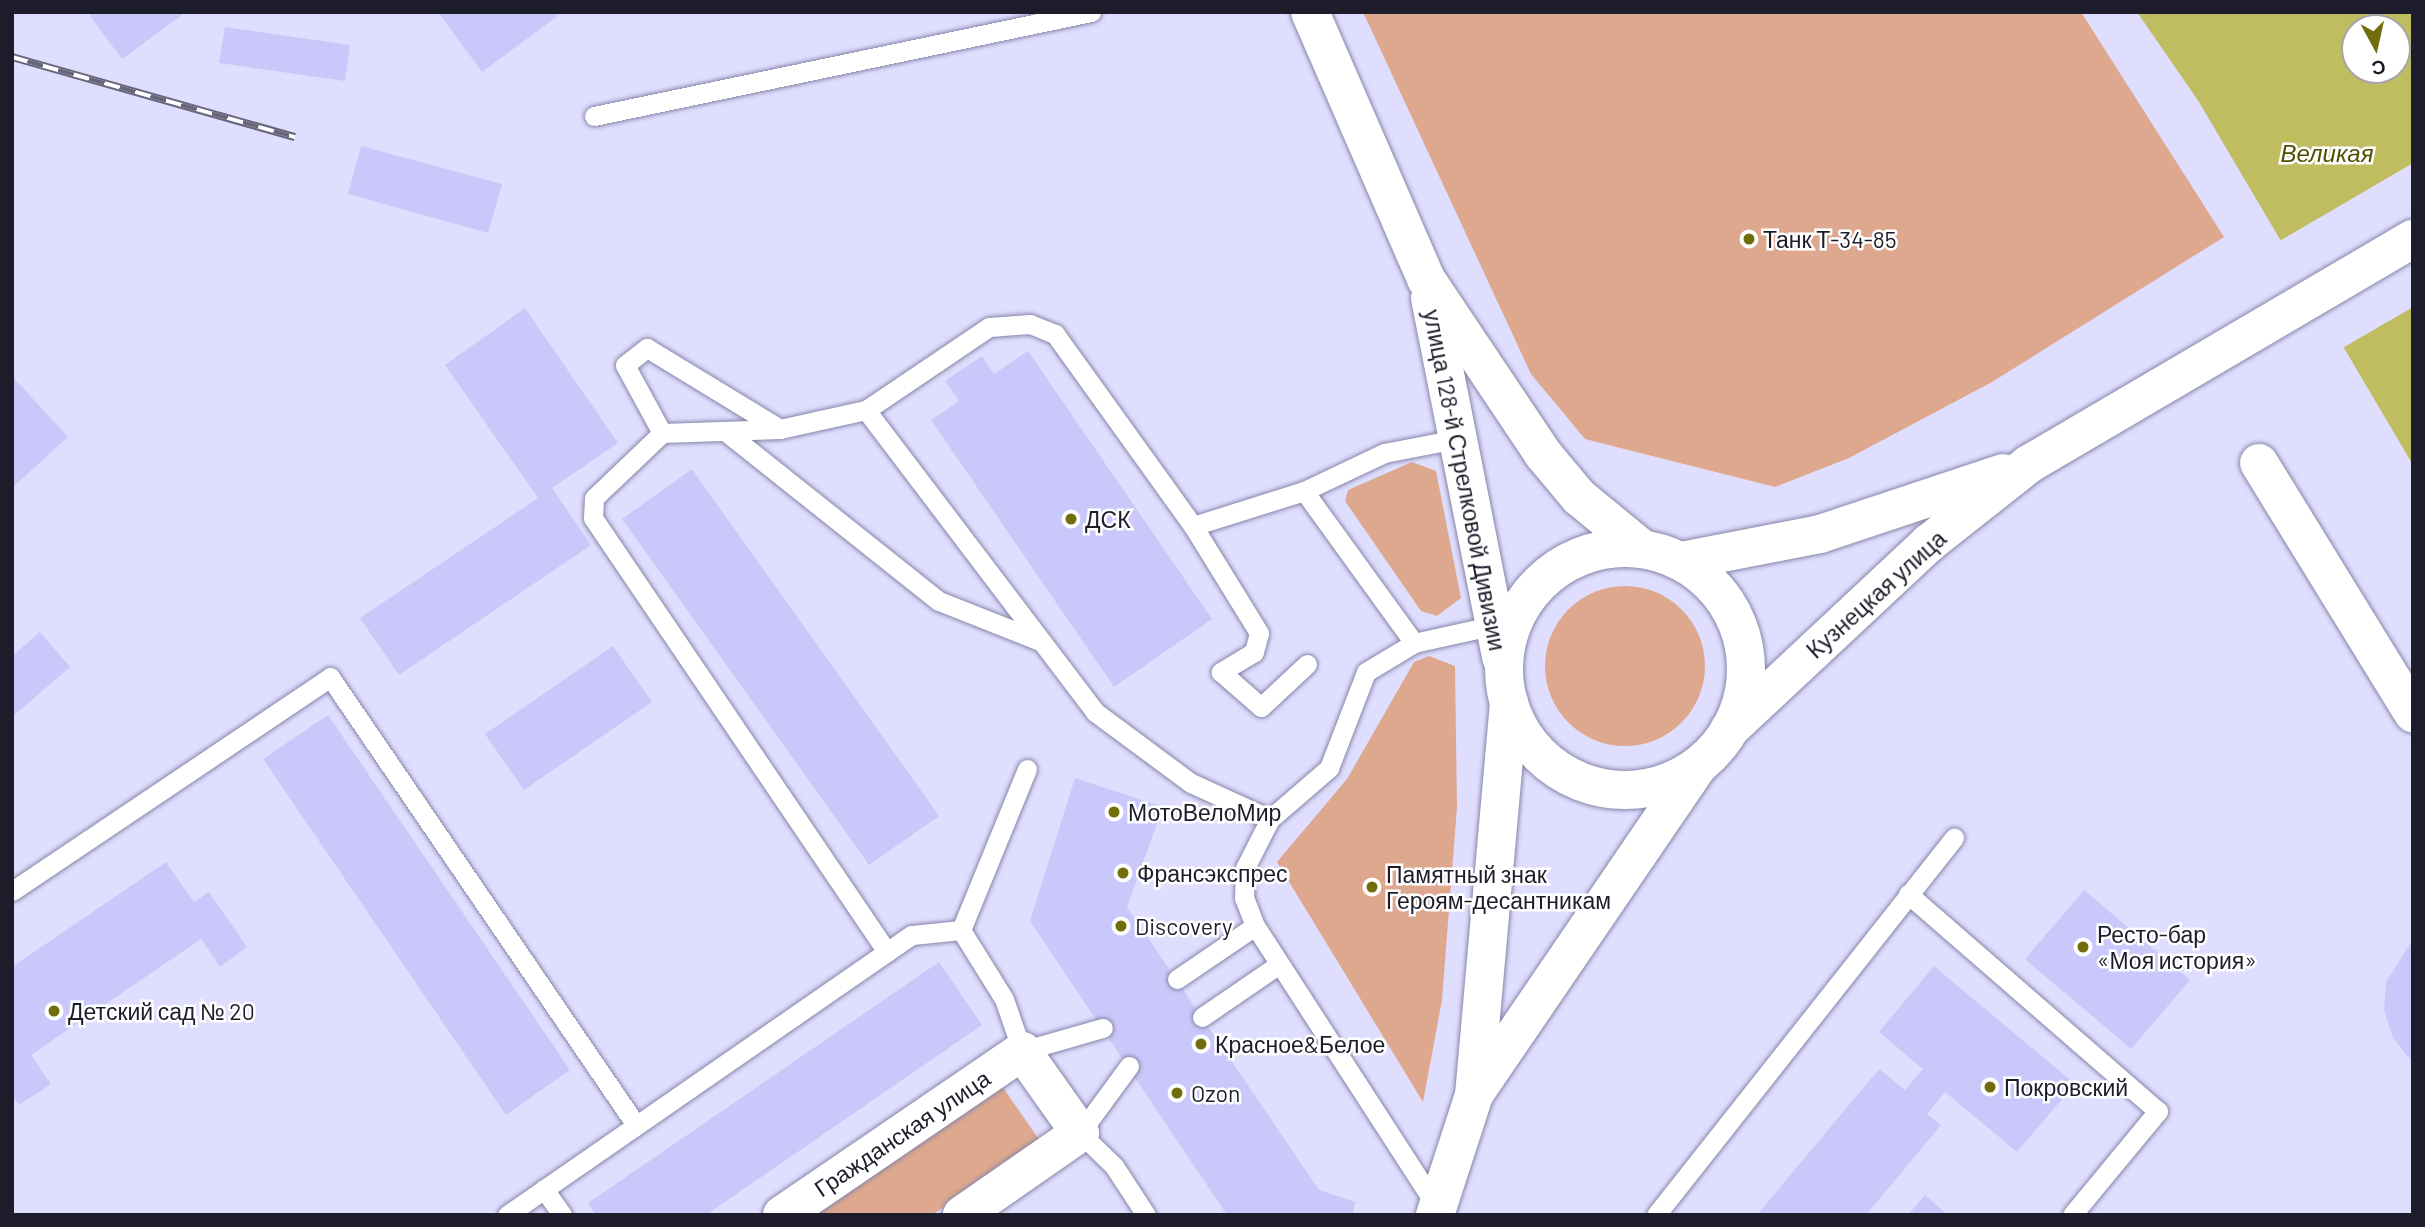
<!DOCTYPE html>
<html>
<head>
<meta charset="utf-8">
<style>
  body { margin:0 }
  #map { position:relative; width:2425px; height:1227px; overflow:hidden; background:#dfdefe; font-family:Barlow,sans-serif }
  div>[style] { position:absolute }
  .green>* { inset:0; background:#dda88e }
  .round { border-radius:50% }
  .water>* { inset:0; background:#c0bc60 }
  .pier>* { inset:0; background:#dfdefe }
  .building>* { inset:0; background:#cac8fa }
  .roads { filter:drop-shadow(0 0 2px #8785a9) drop-shadow(0 0 2px #8785a9) }
  .lane>* { height:19px; margin:-9.5px; padding:0 9.5px; transform-origin:9.5px; border-radius:9.5px; background:#fff }
  .street>* { height:38px; margin:-19px; padding:0 19px; transform-origin:19px; border-radius:19px; background:#fff }
  .primary>* { height:38px; margin:-19px; padding:0 19px; transform-origin:19px; border-radius:19px; background:#fff }
  .primary>.ring { margin:-19px; padding:0; box-sizing:content-box; background:none; border:38px solid #fff; border-radius:50% }
  .rail>* { height:8px; margin-top:-4px; transform-origin:0; background:repeating-linear-gradient(90deg,#fff 0 16px,#67667b 0 32px); box-sizing:border-box; border-block:2px solid #67667b }
  .dots>* { width:19px; height:19px; translate:-50% -50%; box-sizing:border-box; border:4px solid #fff; border-radius:50% }
  span { translate:-50% -50%; white-space:nowrap; text-align:center; line-height:1.15; -webkit-text-stroke:5px #fff; paint-order:stroke }
  .poi-label { font-size:23px; color:#1d1c2a }
  .left { translate:0 -50%; text-align:left }
  .street-label { font-size:23px; color:#1d1c2a }
  .water-label { font-size:24px; color:#524e04; font-style:italic }
  .frame { position:absolute; inset:0; border:14px solid #1d1c2a; pointer-events:none }
  .north { position:absolute; left:2341px; top:14px; width:70px; height:70px; box-sizing:border-box; background:#fff; border:2px solid #a5a4aa; border-radius:50%; rotate:172deg; font-size:19px; font-weight:700; line-height:28px; text-align:center; color:#1d1c2a }
  .north::after { content:''; display:block; margin:auto; width:24px; height:32px; background:#716d0a; clip-path:polygon(50% 0,100% 100%,50% 72%,0 100%) }
</style>
</head>
<body>
<div id="map">
  <div class="green">
    <i style="clip-path:polygon(1363px 12px,2081px 12px,2224px 237px,1992px 382px,1849px 458px,1775px 487px,1585px 439px,1531px 374px)"></i>
    <i style="clip-path:polygon(1412px 462px,1436px 471px,1461px 598px,1437px 616px,1421px 611px,1345px 501px,1348px 490px)"></i>
    <i class="round" style="left:1545px;top:586px;width:160px;height:160px"></i>
    <i style="clip-path:polygon(1429px 656px,1455px 666px,1457px 807px,1442px 1000px,1423px 1102px,1277px 862px,1347px 779px,1414px 662px)"></i>
    <i style="clip-path:polygon(1002px 1086px,1040px 1141px,932px 1215px,814px 1215px)"></i>
  </div>
  <div class="water">
    <i style="clip-path:polygon(evenodd,2137px 12px,2413px 12px,2413px 465px,2199px 102px,2137px 12px,2355px 28px,2397px 28px,2397px 70px,2355px 70px,2355px 28px)"></i>
  </div>
  <div class="pier">
    <i style="clip-path:polygon(2413px 163px,2413px 307px,2339px 350px,2276px 243px)"></i>
  </div>
  <div class="building">
    <i style="clip-path:polygon(87px 12px,186px 12px,122px 59px)"></i>
    <i style="clip-path:polygon(438px 12px,563px 12px,482px 72px)"></i>
    <i style="clip-path:polygon(225px 27px,350px 45px,345px 81px,219px 63px)"></i>
    <i style="clip-path:polygon(361px 146px,502px 184px,488px 233px,348px 194px)"></i>
    <i style="clip-path:polygon(525px 308px,618px 443px,552px 488px,591px 545px,399px 675px,360px 618px,538px 498px,445px 365px)"></i>
    <i style="clip-path:polygon(1028px 351px,1212px 619px,1114px 687px,931px 420px,959px 401px,945px 381px,982px 356px,994px 374px)"></i>
    <i style="clip-path:polygon(12px 376px,68px 437px,12px 488px)"></i>
    <i style="clip-path:polygon(692px 469px,939px 816px,869px 865px,622px 519px)"></i>
    <i style="clip-path:polygon(40px 632px,70px 667px,12px 717px,12px 656px)"></i>
    <i style="clip-path:polygon(613px 646px,652px 702px,524px 790px,485px 734px)"></i>
    <i style="clip-path:polygon(328px 715px,570px 1070px,506px 1115px,263px 759px)"></i>
    <i style="clip-path:polygon(1075px 778px,1163px 807px,1127px 907px,1319px 1190px,1356px 1202px,1352px 1215px,1227px 1215px,1030px 921px)"></i>
    <i style="clip-path:polygon(166px 862px,194px 902px,209px 892px,247px 947px,220px 967px,201px 939px,31px 1055px,51px 1084px,19px 1105px,12px 1095px,12px 967px)"></i>
    <i style="clip-path:polygon(2084px 890px,2190px 980px,2131px 1049px,2025px 959px)"></i>
    <i style="clip-path:polygon(2413px 939px,2413px 1063px,2393px 1038px,2384px 1010px,2386px 982px)"></i>
    <i style="clip-path:polygon(939px 962px,982px 1025px,706px 1215px,596px 1215px,588px 1203px)"></i>
    <i style="clip-path:polygon(1934px 966px,2075px 1084px,2017px 1152px,1945px 1092px,1927px 1114px,1941px 1125px,1866px 1215px,1757px 1215px,1879px 1069px,1905px 1090px,1923px 1069px,1879px 1032px)"></i>
    <i style="clip-path:polygon(1925px 1195px,1948px 1215px,1908px 1215px)"></i>
  </div>
  <div class="roads">
    <div class="lane">
      <i style="left:594px;top:116px;width:508px;rotate:-11.82deg"></i>
      <i style="left:866px;top:410px;width:148px;rotate:-34deg"></i>
      <i style="left:989px;top:327px;width:41px;rotate:-4.2deg"></i>
      <i style="left:1030px;top:324px;width:27px;rotate:22deg"></i>
      <i style="left:1055px;top:334px;width:236px;rotate:54.3deg"></i>
      <i style="left:1193px;top:526px;width:116px;rotate:-17.5deg"></i>
      <i style="left:1304px;top:491px;width:89px;rotate:-25.4deg"></i>
      <i style="left:1384px;top:453px;width:74px;rotate:-10.9deg"></i>
      <i style="left:725px;top:431px;width:273px;rotate:38.5deg"></i>
      <i style="left:939px;top:601px;width:109px;rotate:21.6deg"></i>
      <i style="left:662px;top:433px;width:118px;rotate:-1.9deg"></i>
      <i style="left:1304px;top:491px;width:188px;rotate:54.1deg"></i>
      <i style="left:1193px;top:526px;width:126px;rotate:58.3deg"></i>
      <i style="left:1259px;top:633px;width:20px;rotate:105deg"></i>
      <i style="left:1254px;top:652px;width:39px;rotate:149deg"></i>
      <i style="left:1221px;top:672px;width:53px;rotate:41.2deg"></i>
      <i style="left:1261px;top:707px;width:63px;rotate:-43.1deg"></i>
      <i style="left:12px;top:891px;width:383px;rotate:-33.9deg"></i>
      <i style="left:330px;top:677px;width:543px;rotate:55.67deg"></i>
      <i style="left:1908px;top:894px;width:331px;rotate:41deg"></i>
      <i style="left:2158px;top:1111px;width:135px;rotate:129.6deg"></i>
      <i style="left:961px;top:930px;width:174px;rotate:-67.7deg"></i>
      <i style="left:887px;top:952px;width:524px;rotate:-124.11deg"></i>
      <i style="left:593px;top:518px;width:20px;rotate:-87deg"></i>
      <i style="left:594px;top:498px;width:94px;rotate:-43.7deg"></i>
      <i style="left:662px;top:433px;width:77px;rotate:-118.6deg"></i>
      <i style="left:625px;top:365px;width:28px;rotate:-38deg"></i>
      <i style="left:647px;top:348px;width:156px;rotate:31.3deg"></i>
      <i style="left:780px;top:429px;width:88px;rotate:-12.5deg"></i>
      <i style="left:866px;top:410px;width:379px;rotate:52.8deg"></i>
      <i style="left:1095px;top:712px;width:119px;rotate:36.5deg"></i>
      <i style="left:1191px;top:783px;width:87px;rotate:24.5deg"></i>
      <i style="left:1177px;top:979px;width:94px;rotate:-34.2deg"></i>
      <i style="left:1202px;top:1017px;width:92px;rotate:-34.4deg"></i>
      <i style="left:1129px;top:1066px;width:83px;rotate:126.2deg"></i>
      <i style="left:1080px;top:1133px;width:47px;rotate:44.1deg"></i>
      <i style="left:1114px;top:1166px;width:59px;rotate:56.9deg"></i>
      <i style="left:544px;top:1189px;width:32px;rotate:55deg"></i>
      <i style="left:1437px;top:1207px;width:335px;rotate:-122.9deg"></i>
      <i style="left:1255px;top:926px;width:30px;rotate:-111deg"></i>
      <i style="left:1244px;top:898px;width:30px;rotate:-88deg"></i>
      <i style="left:1245px;top:868px;width:55px;rotate:-63deg"></i>
      <i style="left:1270px;top:819px;width:78px;rotate:-40.8deg"></i>
      <i style="left:1329px;top:768px;width:103px;rotate:-68.9deg"></i>
      <i style="left:1366px;top:672px;width:56px;rotate:-31.1deg"></i>
      <i style="left:1414px;top:643px;width:83px;rotate:-12.5deg"></i>
      <i style="left:507px;top:1215px;width:492px;rotate:-34.7deg"></i>
      <i style="left:912px;top:935px;width:49px;rotate:-5.8deg"></i>
      <i style="left:961px;top:930px;width:81px;rotate:58.1deg"></i>
      <i style="left:1004px;top:999px;width:55px;rotate:70.9deg"></i>
      <i style="left:1022px;top:1051px;width:84px;rotate:-15.9deg"></i>
      <i style="left:1656px;top:1215px;width:481px;rotate:-51.7deg"></i>
    </div>
    <div class="street">
      <i style="left:2259px;top:463px;width:294px;rotate:58.4deg"></i>
      <i style="left:782px;top:1215px;width:291px;rotate:-34.3deg"></i>
      <i style="left:1022px;top:1051px;width:100px;rotate:54.7deg"></i>
      <i style="left:1080px;top:1133px;width:144px;rotate:145.2deg"></i>
    </div>
    <div class="primary">
      <i style="left:1310px;top:12px;width:291px;rotate:66.5deg"></i>
      <i style="left:1426px;top:279px;width:211px;rotate:56.2deg"></i>
      <i style="left:1543px;top:454px;width:56px;rotate:50.1deg"></i>
      <i style="left:1579px;top:497px;width:80px;rotate:39.4deg"></i>
      <i style="left:1430px;top:298px;width:367px;rotate:78.8deg"></i>
      <i class="ring" style="left:1504px;top:548px;width:204px;height:204px"></i>
      <i style="left:1681px;top:561px;width:142px;rotate:-11deg"></i>
      <i style="left:1820px;top:534px;width:193px;rotate:-18.4deg"></i>
      <i style="left:1729px;top:730px;width:274px;rotate:-43.1deg"></i>
      <i style="left:1929px;top:543px;width:127px;rotate:-38.3deg"></i>
      <i style="left:2029px;top:464px;width:445px;rotate:-30.4deg"></i>
      <i style="left:1475px;top:1093px;width:394px;rotate:-55.7deg"></i>
      <i style="left:1435px;top:1215px;width:126px;rotate:-72deg"></i>
      <i style="left:1474px;top:1095px;width:394px;rotate:-84.9deg"></i>
    </div>
  </div>
  <div class="rail">
    <i style="left:12px;top:57px;width:294px;rotate:15.8deg"></i>
  </div>
  <div class="dots">
    <i style="left:1749px;top:239px;background:#716d0a"></i>
    <i style="left:1071px;top:519px;background:#716d0a"></i>
    <i style="left:1114px;top:812px;background:#716d0a"></i>
    <i style="left:1123px;top:873px;background:#716d0a"></i>
    <i style="left:1372px;top:887px;background:#716d0a"></i>
    <i style="left:1121px;top:926px;background:#716d0a"></i>
    <i style="left:2083px;top:947px;background:#716d0a"></i>
    <i style="left:54px;top:1011px;background:#716d0a"></i>
    <i style="left:1201px;top:1044px;background:#716d0a"></i>
    <i style="left:1990px;top:1087px;background:#716d0a"></i>
    <i style="left:1177px;top:1093px;background:#716d0a"></i>
  </div>
  <div class="poi-label">
    <span class="left" style="left:1763px;top:239px">Танк Т-34-85</span>
    <span class="left" style="left:1085px;top:519px">ДСК</span>
    <span class="left" style="left:1128px;top:812px">МотоВелоМир</span>
    <span class="left" style="left:1137px;top:873px">Франсэкспрес</span>
    <span class="left" style="left:1386px;top:887px">Памятный знак<br>Героям-десантникам</span>
    <span class="left" style="left:1135px;top:926px">Discovery</span>
    <span class="left" style="left:2097px;top:947px">Ресто-бар<br>«Моя история»</span>
    <span class="left" style="left:68px;top:1011px">Детский сад № 20</span>
    <span class="left" style="left:1215px;top:1044px">Красное&amp;Белое</span>
    <span class="left" style="left:2004px;top:1087px">Покровский</span>
    <span class="left" style="left:1191px;top:1093px">Ozon</span>
  </div>
  <div class="street-label">
    <span style="left:1465px;top:480px;rotate:79deg">улица 128-й Стрелковой Дивизии</span>
    <span style="left:1876px;top:594px;rotate:-42deg">Кузнецкая улица</span>
    <span style="left:902px;top:1133px;rotate:-34deg">Гражданская улица</span>
  </div>
  <div class="water-label">
    <span style="left:2327px;top:153px">Великая</span>
  </div>
  <div class="frame"></div>
  <div class="north">С</div>
</div>
</body>
</html>
